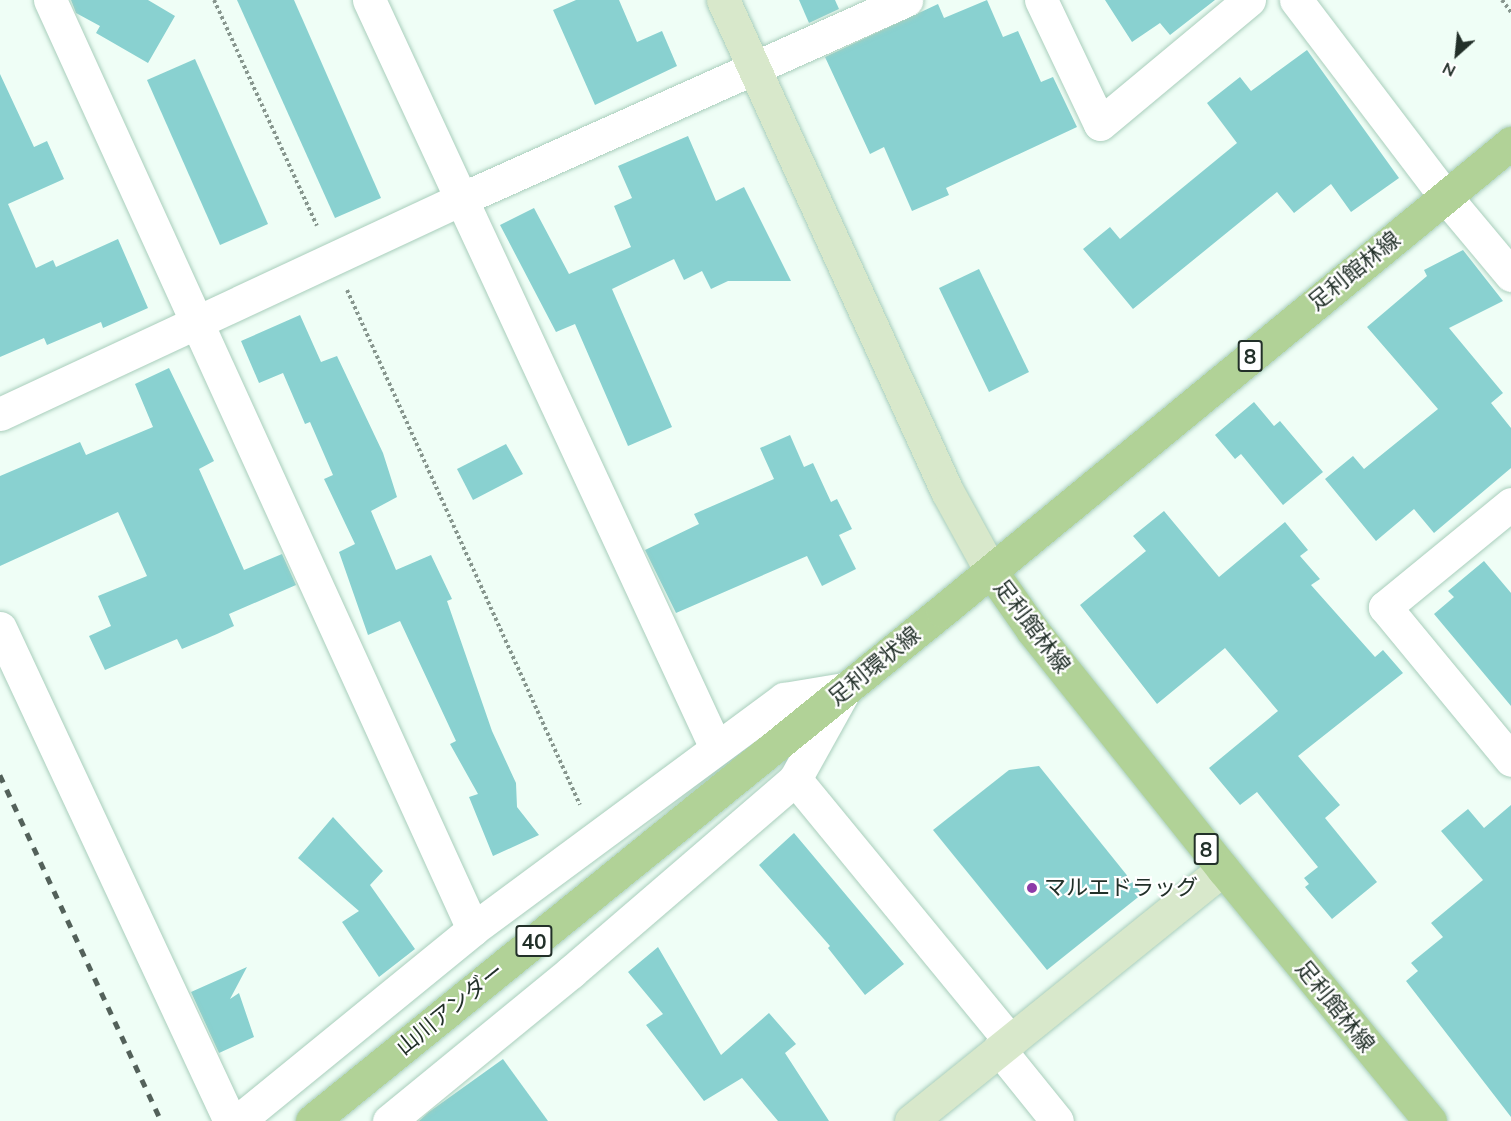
<!DOCTYPE html>
<html>
<head>
<meta charset="utf-8">
<style>
  body { margin:0 }
  #map { position:relative; width:1511px; height:1121px; overflow:hidden; background:#effef6; font-family:Mulish,"Noto Sans JP",sans-serif }
  div>[style] { position:absolute }
  .building>* { inset:0; background:#89d1d0 }
  .path>* { height:4px; margin-top:-2px; transform-origin:0; background:repeating-linear-gradient(90deg,#87968e 0 3px,transparent 0 6px) }
  .roads { filter:drop-shadow(0 0 2px #a9cebc) drop-shadow(0 0 2px #a9cebc) }
  .street>* { height:33px; margin:-16.5px; padding:0 16.5px; transform-origin:16.5px; border-radius:16.5px; background:#fff }
  .secondary>* { height:33px; margin:-16.5px; padding:0 16.5px; transform-origin:16.5px; border-radius:16.5px; background:#d8e8cb }
  .primary>* { height:33px; margin:-16.5px; padding:0 16.5px; transform-origin:16.5px; border-radius:16.5px; background:#b1d297 }
  .rail>* { height:4.5px; margin-top:-2.25px; transform-origin:0; background:repeating-linear-gradient(90deg,#53615a 0 8px,transparent 0 16px) }
  .dots>* { width:16px; height:16px; translate:-50% -50%; box-sizing:border-box; border:3px solid #fff; border-radius:50% }
  span { translate:-50% -50%; white-space:nowrap; text-align:center; line-height:1.15; -webkit-text-stroke:4.5px #fff; paint-order:stroke }
  .shield-label span { padding:2px 4px; background:#fff; border:2px solid; border-radius:4px; -webkit-text-stroke-width:0 }
  .shield-label { font-size:21px; color:#223029; font-weight:700 }
  .street-label { font-size:22px; color:#223029 }
  .poi-label { font-size:22px; color:#223029 }
  .left { translate:0 -50%; text-align:left }
  .north { position:absolute; left:1427px; top:24px; width:60px; height:60px; -webkit-text-stroke:4px #fff; paint-order:stroke; rotate:207deg; font-size:16px; font-weight:700; line-height:24px; text-align:center; color:#223029 }
  .north::after { content:''; display:block; margin:auto; width:21px; height:27px; background:#223029; clip-path:polygon(50% 0,100% 100%,50% 72%,0 100%) }
</style>
</head>
<body>
<div id="map">
  <div class="building">
    <i style="clip-path:polygon(71px 0,148px 0,175px 16px,148px 63px,96px 33px,100px 26px,76px 13px)"></i>
    <i style="clip-path:polygon(237px 0,294px 0,381px 198px,335px 218px)"></i>
    <i style="clip-path:polygon(576px 0,619px 0,637px 42px,662px 31px,677px 66px,595px 105px,553px 10px)"></i>
    <i style="clip-path:polygon(799px 0,835px 0,839px 9px,809px 23px)"></i>
    <i style="clip-path:polygon(987px 0,1003px 37px,1018px 31px,1041px 82px,1053px 77px,1077px 127px,946px 188px,949px 195px,912px 211px,884px 147px,870px 154px,825px 57px,938px 4px,944px 18px)"></i>
    <i style="clip-path:polygon(1105px 0,1215px 0,1170px 35px,1160px 23px,1132px 42px)"></i>
    <i style="clip-path:polygon(1307px 50px,1399px 178px,1351px 212px,1331px 184px,1294px 213px,1277px 192px,1133px 309px,1083px 249px,1110px 227px,1120px 239px,1237px 143px,1207px 103px,1240px 77px,1251px 91px)"></i>
    <i style="clip-path:polygon(195px 59px,268px 224px,220px 245px,147px 80px)"></i>
    <i style="clip-path:polygon(0 74px,34px 147px,47px 141px,64px 179px,8px 204px,36px 268px,53px 260px,56px 267px,118px 239px,148px 308px,103px 328px,101px 322px,47px 345px,44px 338px,0 357px)"></i>
    <i style="clip-path:polygon(688px 136px,716px 201px,744px 187px,791px 281px,728px 281px,711px 289px,702px 271px,684px 280px,674px 259px,612px 289px,672px 427px,628px 446px,575px 324px,556px 332px,500px 225px,534px 208px,569px 274px,631px 247px,614px 206px,632px 198px,618px 166px)"></i>
    <i style="clip-path:polygon(1463px 250px,1503px 301px,1449px 328px,1503px 393px,1491px 403px,1511px 428px,1511px 468px,1434px 533px,1414px 509px,1376px 541px,1325px 479px,1353px 456px,1364px 469px,1438px 409px,1367px 327px,1427px 276px,1424px 270px)"></i>
    <i style="clip-path:polygon(979px 269px,1029px 372px,989px 392px,939px 288px)"></i>
    <i style="clip-path:polygon(300px 315px,321px 362px,337px 356px,383px 453px,397px 497px,371px 511px,396px 570px,431px 555px,452px 599px,447px 601px,492px 731px,516px 783px,517px 807px,539px 835px,493px 856px,469px 797px,478px 794px,450px 744px,456px 741px,400px 621px,368px 635px,339px 552px,355px 544px,324px 479px,333px 475px,310px 422px,305px 424px,283px 373px,259px 383px,241px 341px)"></i>
    <i style="clip-path:polygon(169px 368px,214px 461px,199px 469px,244px 570px,282px 554px,296px 585px,229px 614px,234px 626px,217px 634px,182px 649px,177px 639px,105px 670px,89px 636px,111px 626px,98px 596px,147px 576px,118px 512px,0 566px,0 476px,80px 442px,86px 455px,153px 427px,135px 384px)"></i>
    <i style="clip-path:polygon(1254px 402px,1274px 426px,1280px 421px,1323px 472px,1283px 505px,1241px 454px,1235px 459px,1215px 435px)"></i>
    <i style="clip-path:polygon(790px 435px,804px 467px,813px 463px,831px 502px,837px 499px,852px 529px,839px 535px,856px 569px,822px 586px,807px 556px,676px 613px,645px 550px,699px 524px,694px 514px,774px 479px,760px 448px)"></i>
    <i style="clip-path:polygon(506px 444px,523px 474px,473px 500px,457px 469px)"></i>
    <i style="clip-path:polygon(1164px 511px,1219px 577px,1285px 522px,1308px 550px,1300px 556px,1320px 579px,1311px 585px,1375px 657px,1383px 650px,1403px 673px,1298px 756px,1340px 805px,1325px 818px,1377px 882px,1332px 919px,1305px 887px,1309px 884px,1304px 878px,1318px 867px,1257px 792px,1240px 805px,1209px 768px,1278px 711px,1225px 648px,1157px 704px,1080px 605px,1146px 551px,1133px 536px)"></i>
    <i style="clip-path:polygon(1484px 561px,1511px 593px,1511px 706px,1434px 614px,1454px 597px,1448px 591px)"></i>
    <i style="clip-path:polygon(1039px 766px,1142px 894px,1047px 970px,933px 830px,1009px 770px)"></i>
    <i style="clip-path:polygon(1511px 805px,1511px 1117px,1406px 981px,1418px 971px,1411px 963px,1443px 937px,1431px 923px,1483px 880px,1441px 831px,1468px 809px,1484px 828px)"></i>
    <i style="clip-path:polygon(333px 817px,383px 871px,370px 885px,415px 949px,379px 977px,342px 922px,359px 911px,298px 858px)"></i>
    <i style="clip-path:polygon(794px 833px,904px 964px,865px 995px,828px 948px,830px 946px,759px 865px)"></i>
    <i style="clip-path:polygon(658px 947px,721px 1055px,769px 1013px,796px 1044px,785px 1053px,829px 1121px,778px 1121px,742px 1078px,704px 1101px,646px 1025px,663px 1014px,628px 972px)"></i>
    <i style="clip-path:polygon(247px 967px,230px 999px,239px 993px,254px 1037px,219px 1053px,191px 992px)"></i>
    <i style="clip-path:polygon(503px 1059px,548px 1121px,419px 1121px,429px 1112px)"></i>
  </div>
  <div class="path">
    <i style="left:214px;top:0;width:248px;rotate:65.5deg"></i>
    <i style="left:1502px;top:0;width:15px;rotate:53deg"></i>
    <i style="left:347px;top:290px;width:565px;rotate:65.66deg"></i>
  </div>
  <div class="roads">
    <div class="street">
      <i style="left:50px;top:0;width:1021px;rotate:65.52deg"></i>
      <i style="left:369px;top:0;width:825px;rotate:65.11deg"></i>
      <i style="left:1041px;top:0;width:137px;rotate:64.6deg"></i>
      <i style="left:1100px;top:124px;width:194px;rotate:-39.8deg"></i>
      <i style="left:1296px;top:0;width:246px;rotate:52.8deg"></i>
      <i style="left:1445px;top:196px;width:103px;rotate:50.1deg"></i>
      <i style="left:0;top:414px;width:506px;rotate:-25deg"></i>
      <i style="left:459px;top:200px;width:490px;rotate:-24.1deg"></i>
      <i style="left:1511px;top:504px;width:163px;rotate:140.7deg"></i>
      <i style="left:1385px;top:607px;width:198px;rotate:50.5deg"></i>
      <i style="left:0;top:628px;width:544px;rotate:64.99deg"></i>
      <i style="left:795px;top:779px;width:339px;rotate:50.6deg"></i>
      <i style="left:999px;top:1049px;width:92px;rotate:51.1deg"></i>
      <i style="left:238px;top:1121px;width:303px;rotate:-39.2deg"></i>
      <i style="left:473px;top:929px;width:387px;rotate:-36.5deg"></i>
      <i style="left:784px;top:699px;width:61px;rotate:-9.5deg"></i>
      <i style="left:389px;top:1121px;width:235px;rotate:-39.3deg"></i>
      <i style="left:571px;top:972px;width:296px;rotate:-40.7deg"></i>
      <i style="left:795px;top:779px;width:101px;rotate:-60.9deg"></i>
    </div>
    <div class="secondary">
      <i style="left:723px;top:0;width:540px;rotate:65.48deg"></i>
      <i style="left:947px;top:491px;width:91px;rotate:61.2deg"></i>
      <i style="left:911px;top:1121px;width:401px;rotate:-38.9deg"></i>
    </div>
    <div class="primary">
      <i style="left:991px;top:571px;width:73px;rotate:55deg"></i>
      <i style="left:1033px;top:631px;width:305px;rotate:51.4deg"></i>
      <i style="left:1223px;top:869px;width:326px;rotate:50.6deg"></i>
      <i style="left:312px;top:1121px;width:811px;rotate:-38.99deg"></i>
      <i style="left:942px;top:611px;width:737px;rotate:-39.44deg"></i>
    </div>
  </div>
  <div class="rail">
    <i style="left:0;top:775px;width:382px;rotate:65deg"></i>
  </div>
  <div class="dots">
    <i style="left:1032px;top:888px;background:#8d3aa8"></i>
  </div>
  <div class="shield-label">
    <span style="left:1250px;top:356px">8</span>
    <span style="left:1206px;top:849px">8</span>
    <span style="left:534px;top:941px">40</span>
  </div>
  <div class="street-label">
    <span style="left:1354px;top:271px;rotate:-39deg">足利館林線</span>
    <span style="left:1032px;top:626px;rotate:53deg">足利館林線</span>
    <span style="left:874px;top:666px;rotate:-39deg">足利環状線</span>
    <span style="left:1335px;top:1006px;rotate:51deg">足利館林線</span>
    <span style="left:450px;top:1009px;rotate:-39deg">山川アンダー</span>
  </div>
  <div class="poi-label">
    <span class="left" style="left:1044px;top:888px">マルエドラッグ</span>
  </div>
  <div class="north">N</div>
</div>
</body>
</html>
